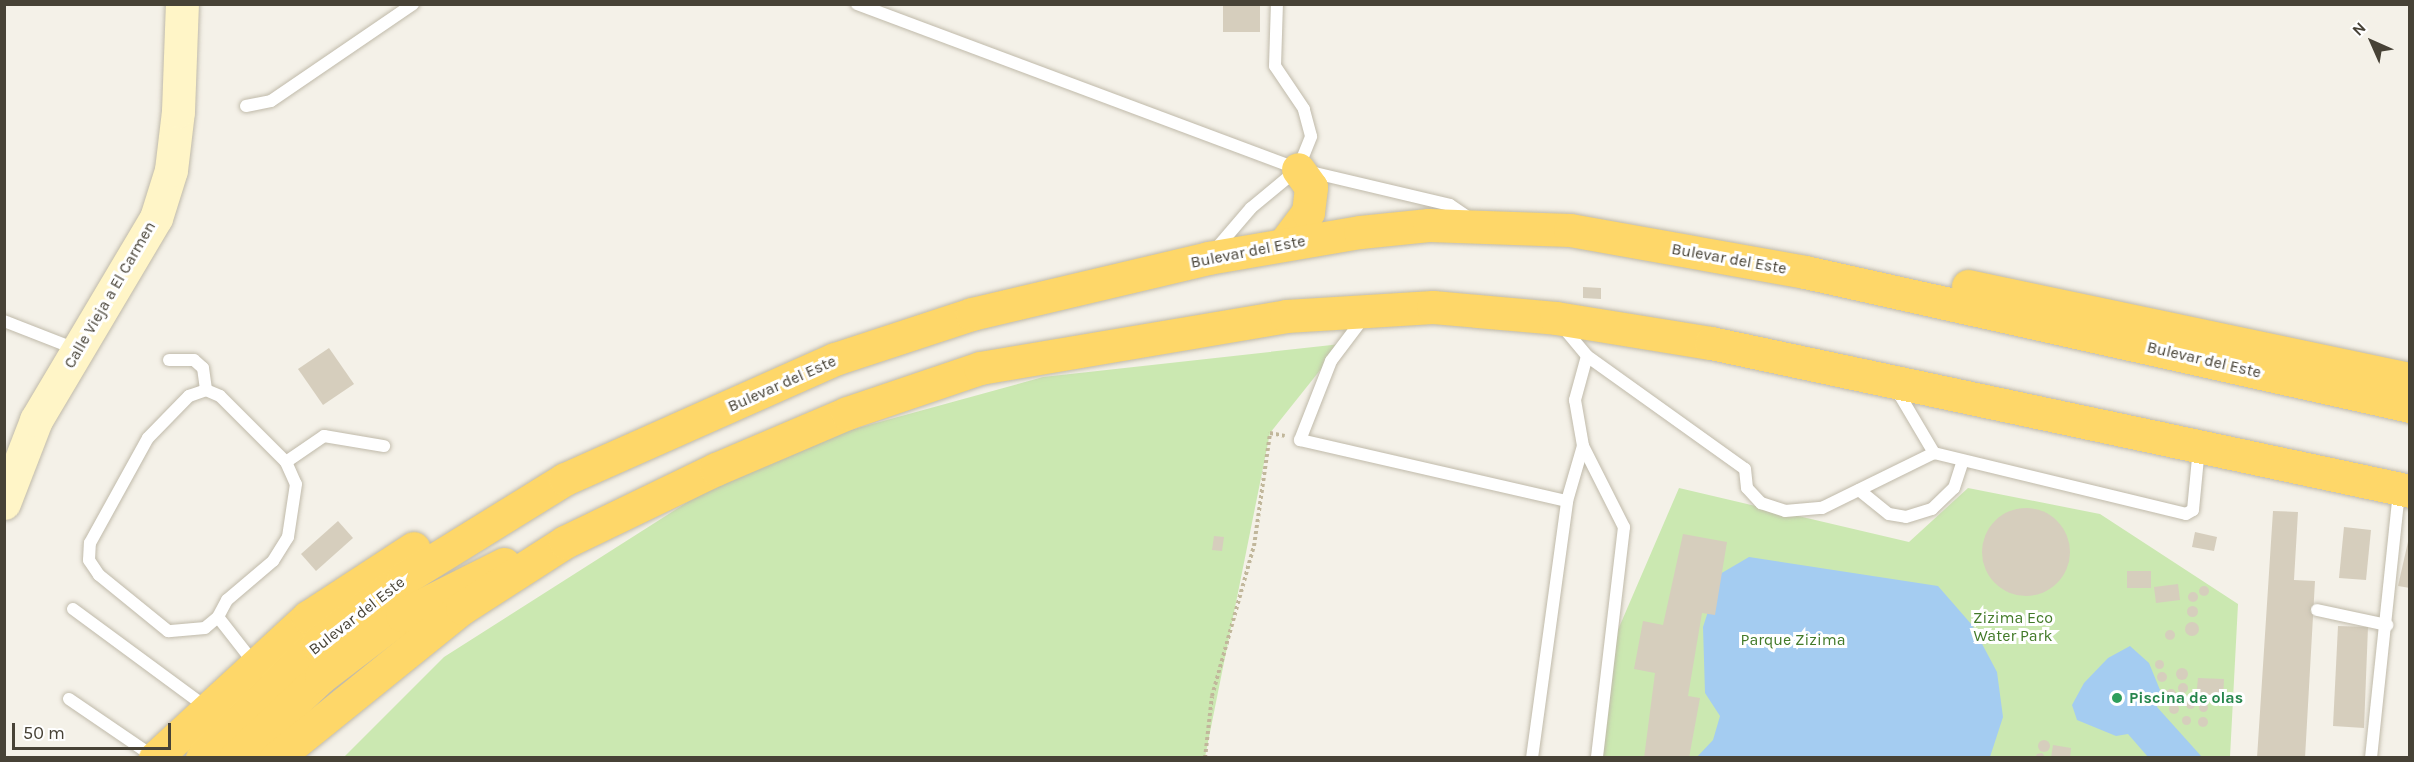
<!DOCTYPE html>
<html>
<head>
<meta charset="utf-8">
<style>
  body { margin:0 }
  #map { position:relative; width:2414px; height:762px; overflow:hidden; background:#f4f1e8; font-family:Karla,sans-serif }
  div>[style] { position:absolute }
  .green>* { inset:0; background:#cbe8b1 }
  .water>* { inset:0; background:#a4ccf1 }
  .building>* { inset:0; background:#d6cebd }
  .round { border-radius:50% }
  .path>* { height:4px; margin-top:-2px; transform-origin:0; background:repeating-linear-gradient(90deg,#c1b79b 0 3px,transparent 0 6px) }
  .roads { filter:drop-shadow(0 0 2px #c0baaa) drop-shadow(0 0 2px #c0baaa) }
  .lane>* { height:12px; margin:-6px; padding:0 6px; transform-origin:6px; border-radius:6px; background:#fff }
  .secondary>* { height:33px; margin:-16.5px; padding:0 16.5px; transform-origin:16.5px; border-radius:16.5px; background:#fff5c7 }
  .highway>* { height:33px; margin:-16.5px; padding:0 16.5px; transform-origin:16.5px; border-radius:16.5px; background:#fed769 }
  .dots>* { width:16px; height:16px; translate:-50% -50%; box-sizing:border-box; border:3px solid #fff; border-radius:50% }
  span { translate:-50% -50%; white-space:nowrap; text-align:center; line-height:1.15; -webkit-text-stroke:6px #fff; paint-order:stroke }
  .street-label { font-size:16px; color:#474236 }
  .park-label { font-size:16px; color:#427a29 }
  .leisure-label { font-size:16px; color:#27864d; font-weight:700 }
  .left { translate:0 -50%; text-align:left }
  .frame { position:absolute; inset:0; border:6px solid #474236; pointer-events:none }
  .north { position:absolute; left:2342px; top:12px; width:60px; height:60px; -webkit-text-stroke:4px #fff; paint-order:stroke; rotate:315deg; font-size:16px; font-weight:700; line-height:24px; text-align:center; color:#474236 }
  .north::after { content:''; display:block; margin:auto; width:21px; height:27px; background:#474236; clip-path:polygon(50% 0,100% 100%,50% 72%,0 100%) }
  .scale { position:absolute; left:12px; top:723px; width:159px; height:27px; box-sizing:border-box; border:3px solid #474236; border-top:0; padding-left:8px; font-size:18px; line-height:21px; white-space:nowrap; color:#474236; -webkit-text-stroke:4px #fff; paint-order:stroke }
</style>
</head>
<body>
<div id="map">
  <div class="green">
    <i style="clip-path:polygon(1341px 344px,1270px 433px,1205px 757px,343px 758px,444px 657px,763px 454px,1043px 377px)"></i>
    <i style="clip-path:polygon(1679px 488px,1909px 542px,1968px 488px,2100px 514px,2238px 604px,2230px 757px,1598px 758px,1608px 653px)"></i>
  </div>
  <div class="water">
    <i style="clip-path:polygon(1749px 557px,1938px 586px,1972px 625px,1997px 672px,2003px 717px,1990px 757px,1696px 758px,1713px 740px,1720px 716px,1705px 693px,1703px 627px,1720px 574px)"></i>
    <i style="clip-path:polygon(2130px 646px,2149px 663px,2160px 690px,2157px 707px,2202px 757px,2148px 757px,2128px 734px,2116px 736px,2077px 720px,2072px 705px,2084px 683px,2108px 658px)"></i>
  </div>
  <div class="building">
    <i style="clip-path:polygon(1223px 4px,1260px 4px,1260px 32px,1223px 32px)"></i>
    <i style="clip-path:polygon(1583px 287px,1601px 288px,1601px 299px,1583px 298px)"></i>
    <i style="clip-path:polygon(329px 348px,354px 384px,323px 405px,298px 369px)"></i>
    <i class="round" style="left:1982px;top:508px;width:88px;height:88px"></i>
    <i style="clip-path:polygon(2273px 511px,2298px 512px,2294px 580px,2315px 581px,2305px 758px,2257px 758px)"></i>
    <i style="clip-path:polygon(338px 521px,353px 538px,316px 571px,301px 554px)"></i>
    <i style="clip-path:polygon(2344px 527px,2371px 530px,2366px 580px,2339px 578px)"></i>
    <i style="clip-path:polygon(2195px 532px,2217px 537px,2214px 551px,2192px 547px)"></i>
    <i style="clip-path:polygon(2410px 533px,2410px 588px,2398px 586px)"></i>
    <i style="clip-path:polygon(1683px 534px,1727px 542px,1715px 615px,1702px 613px,1688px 696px,1700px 698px,1689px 758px,1644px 758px,1655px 673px,1634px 669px,1643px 621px,1663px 625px)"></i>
    <i style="clip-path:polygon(1214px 536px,1224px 537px,1222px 551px,1212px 550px)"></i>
    <i style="clip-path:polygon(2127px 571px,2151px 571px,2151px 588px,2127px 588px)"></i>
    <i style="clip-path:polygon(2178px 584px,2180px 600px,2156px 603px,2154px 587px)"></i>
    <i class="round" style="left:2199px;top:586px;width:10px;height:10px"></i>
    <i class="round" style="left:2188px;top:592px;width:10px;height:10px"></i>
    <i class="round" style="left:2186.5px;top:605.5px;width:11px;height:11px"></i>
    <i class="round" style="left:2185px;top:622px;width:14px;height:14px"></i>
    <i style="clip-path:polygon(2338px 626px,2368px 627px,2364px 728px,2333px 726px)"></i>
    <i class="round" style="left:2165px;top:630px;width:10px;height:10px"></i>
    <i class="round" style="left:2154.5px;top:659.5px;width:9px;height:9px"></i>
    <i class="round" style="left:2176px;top:668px;width:12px;height:12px"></i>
    <i class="round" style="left:2157px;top:672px;width:10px;height:10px"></i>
    <i style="clip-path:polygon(2198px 678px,2224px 679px,2223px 699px,2196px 698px)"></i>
    <i class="round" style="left:2178px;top:683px;width:10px;height:10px"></i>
    <i class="round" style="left:2166px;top:689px;width:10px;height:10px"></i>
    <i class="round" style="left:2185.5px;top:699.5px;width:9px;height:9px"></i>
    <i class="round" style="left:2198.5px;top:702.5px;width:9px;height:9px"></i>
    <i class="round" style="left:2169px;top:704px;width:10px;height:10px"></i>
    <i class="round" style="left:2181.5px;top:715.5px;width:9px;height:9px"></i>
    <i class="round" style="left:2198px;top:717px;width:10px;height:10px"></i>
    <i class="round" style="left:2038px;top:740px;width:12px;height:12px"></i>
    <i style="clip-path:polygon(2053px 745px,2071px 748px,2070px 758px,2051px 758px)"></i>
    <i style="clip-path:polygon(2042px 753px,2046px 758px,2035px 758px,2037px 754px)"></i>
  </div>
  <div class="path">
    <i style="left:1205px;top:758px;width:62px;rotate:-83.6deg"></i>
    <i style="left:1212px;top:696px;width:156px;rotate:-74.4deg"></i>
    <i style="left:1254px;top:546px;width:114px;rotate:-81.9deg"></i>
    <i style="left:1270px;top:433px;width:15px;rotate:11deg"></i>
  </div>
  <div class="roads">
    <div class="lane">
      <i style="left:857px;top:4px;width:471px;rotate:20.5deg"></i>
      <i style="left:1298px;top:169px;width:156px;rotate:13.3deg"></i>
      <i style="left:1450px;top:205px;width:23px;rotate:34deg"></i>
      <i style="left:246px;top:106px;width:25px;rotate:-11deg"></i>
      <i style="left:271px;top:101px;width:172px;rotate:-34.3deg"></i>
      <i style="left:1215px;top:250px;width:55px;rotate:-49.4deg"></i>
      <i style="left:1251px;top:208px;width:61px;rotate:-39.7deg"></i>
      <i style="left:1298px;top:169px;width:35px;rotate:-68deg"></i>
      <i style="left:1311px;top:136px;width:28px;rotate:-105deg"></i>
      <i style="left:1304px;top:109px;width:52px;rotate:-124deg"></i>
      <i style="left:1275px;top:66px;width:62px;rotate:-88.2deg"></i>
      <i style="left:1365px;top:316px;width:56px;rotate:127.1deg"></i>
      <i style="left:1331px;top:361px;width:85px;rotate:111.4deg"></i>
      <i style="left:1300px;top:440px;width:274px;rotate:12.9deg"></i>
      <i style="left:4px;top:321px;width:77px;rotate:21.3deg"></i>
      <i style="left:1562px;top:326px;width:39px;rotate:50deg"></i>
      <i style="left:1587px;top:356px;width:46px;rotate:105.3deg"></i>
      <i style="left:1575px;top:400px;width:47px;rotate:80.1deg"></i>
      <i style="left:1583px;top:446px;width:91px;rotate:63.2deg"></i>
      <i style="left:1624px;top:527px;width:233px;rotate:96.7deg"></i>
      <i style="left:1587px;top:356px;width:194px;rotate:35.6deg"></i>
      <i style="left:1745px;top:469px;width:19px;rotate:84deg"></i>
      <i style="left:1747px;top:488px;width:21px;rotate:47deg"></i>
      <i style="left:1761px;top:503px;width:25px;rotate:18deg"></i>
      <i style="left:1785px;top:511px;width:37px;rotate:-5deg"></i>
      <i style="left:1822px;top:508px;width:125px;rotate:-26.2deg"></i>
      <i style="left:1934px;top:453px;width:259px;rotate:13.6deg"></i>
      <i style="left:2186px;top:514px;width:8px;rotate:-30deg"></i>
      <i style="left:2193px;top:510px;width:62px;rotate:-84.5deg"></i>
      <i style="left:169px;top:360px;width:25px"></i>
      <i style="left:194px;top:360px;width:12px;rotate:42deg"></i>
      <i style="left:203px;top:368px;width:22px;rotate:82deg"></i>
      <i style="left:1895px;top:387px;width:77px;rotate:59.4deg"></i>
      <i style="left:286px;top:462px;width:46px;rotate:-34.4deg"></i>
      <i style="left:324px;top:436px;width:61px;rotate:9.5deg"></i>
      <i style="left:1859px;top:490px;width:38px;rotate:39deg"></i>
      <i style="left:1889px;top:514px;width:17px;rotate:10deg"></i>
      <i style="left:1906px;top:517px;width:27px;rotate:-17deg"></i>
      <i style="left:1932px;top:509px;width:30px;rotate:-44deg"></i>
      <i style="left:1954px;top:488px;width:28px;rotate:-72deg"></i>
      <i style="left:73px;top:609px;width:165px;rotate:36.4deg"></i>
      <i style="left:2317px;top:610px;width:72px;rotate:12.1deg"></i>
      <i style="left:218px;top:617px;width:17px;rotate:140deg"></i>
      <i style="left:205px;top:628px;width:37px;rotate:175deg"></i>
      <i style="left:168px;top:631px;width:89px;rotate:-140.9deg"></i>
      <i style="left:99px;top:575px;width:18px;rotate:-124deg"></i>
      <i style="left:89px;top:560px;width:17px;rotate:-87deg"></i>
      <i style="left:90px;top:543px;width:120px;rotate:-61.1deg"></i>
      <i style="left:148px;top:438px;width:59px;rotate:-45.7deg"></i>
      <i style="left:189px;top:396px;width:18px;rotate:-19deg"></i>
      <i style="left:206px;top:390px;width:15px;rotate:23deg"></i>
      <i style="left:220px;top:396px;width:93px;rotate:45deg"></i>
      <i style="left:286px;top:462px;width:24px;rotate:66deg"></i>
      <i style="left:296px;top:484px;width:54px;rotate:98.6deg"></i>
      <i style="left:288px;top:537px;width:28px;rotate:122deg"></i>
      <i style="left:273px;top:561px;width:60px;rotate:139.7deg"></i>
      <i style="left:227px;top:600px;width:19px;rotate:118deg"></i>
      <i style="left:218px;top:617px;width:58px;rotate:52deg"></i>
      <i style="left:69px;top:699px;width:103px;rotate:34.3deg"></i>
      <i style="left:1532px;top:758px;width:259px;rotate:-82.2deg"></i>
      <i style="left:1567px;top:501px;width:57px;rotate:-73.8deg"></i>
      <i style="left:2371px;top:758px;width:269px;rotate:-84deg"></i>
    </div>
    <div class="secondary">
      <i style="left:4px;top:503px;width:89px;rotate:-68.9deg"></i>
      <i style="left:36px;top:420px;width:235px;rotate:-59.3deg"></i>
      <i style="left:156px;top:218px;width:50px;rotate:-72.6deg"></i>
      <i style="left:171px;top:170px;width:59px;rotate:-83.2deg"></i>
      <i style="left:178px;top:111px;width:107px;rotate:-87.9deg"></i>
    </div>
    <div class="highway">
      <i style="left:1284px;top:244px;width:40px;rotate:-53deg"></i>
      <i style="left:1308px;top:212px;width:25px;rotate:-83deg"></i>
      <i style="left:1311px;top:187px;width:22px;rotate:-126deg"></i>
      <i style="left:1968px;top:286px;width:452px;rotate:11.9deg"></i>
      <i style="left:155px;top:758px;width:208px;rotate:-42.7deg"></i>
      <i style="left:308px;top:617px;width:126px;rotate:-33.1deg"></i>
      <i style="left:202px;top:758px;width:162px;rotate:-44.7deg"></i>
      <i style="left:317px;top:644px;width:108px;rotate:-37.1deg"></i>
      <i style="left:403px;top:579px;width:190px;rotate:-31.7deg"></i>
      <i style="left:565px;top:479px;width:295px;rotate:-24deg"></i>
      <i style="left:835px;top:359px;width:144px;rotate:-18.2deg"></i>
      <i style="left:972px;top:314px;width:243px;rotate:-13.3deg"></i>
      <i style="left:1208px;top:258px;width:154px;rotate:-9.7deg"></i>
      <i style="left:1360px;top:232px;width:69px;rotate:-5.8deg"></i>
      <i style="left:1429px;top:225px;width:141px;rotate:2deg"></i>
      <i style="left:1570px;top:230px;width:239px;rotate:10.1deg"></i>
      <i style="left:1805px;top:272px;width:620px;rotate:12.49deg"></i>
      <i style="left:235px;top:758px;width:118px;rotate:-43.3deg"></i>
      <i style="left:321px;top:677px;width:102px;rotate:-37.4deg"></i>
      <i style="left:402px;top:615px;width:114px;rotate:-26.6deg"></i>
      <i style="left:276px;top:758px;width:239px;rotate:-38.9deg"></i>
      <i style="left:462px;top:608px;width:122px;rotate:-32.7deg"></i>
      <i style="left:565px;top:542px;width:168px;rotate:-25.8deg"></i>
      <i style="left:716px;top:469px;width:142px;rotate:-23.1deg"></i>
      <i style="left:847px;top:413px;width:140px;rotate:-18.7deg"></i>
      <i style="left:980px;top:368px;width:310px;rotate:-9.6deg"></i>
      <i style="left:1286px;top:316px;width:147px;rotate:-3.5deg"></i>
      <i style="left:1433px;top:307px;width:123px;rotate:5.1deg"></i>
      <i style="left:1556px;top:318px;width:157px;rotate:9.2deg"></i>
      <i style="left:1711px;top:343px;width:714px;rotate:11.95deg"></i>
    </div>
  </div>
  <div class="dots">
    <i style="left:2117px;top:698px;background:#2e9e5b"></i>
  </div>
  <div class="street-label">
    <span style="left:1248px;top:252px;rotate:-11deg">Bulevar del Este</span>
    <span style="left:1729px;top:259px;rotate:10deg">Bulevar del Este</span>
    <span style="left:110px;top:295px;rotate:-60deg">Calle Vieja a El Carmen</span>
    <span style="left:2204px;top:360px;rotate:13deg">Bulevar del Este</span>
    <span style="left:782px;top:384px;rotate:-24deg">Bulevar del Este</span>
    <span style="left:357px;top:616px;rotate:-38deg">Bulevar del Este</span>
  </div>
  <div class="park-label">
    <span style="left:2013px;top:627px">Zizima Eco<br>Water Park</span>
    <span style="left:1793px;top:640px">Parque Zizima</span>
  </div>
  <div class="leisure-label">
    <span class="left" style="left:2129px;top:698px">Piscina de olas</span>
  </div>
  <div class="frame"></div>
  <div class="north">N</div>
  <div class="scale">50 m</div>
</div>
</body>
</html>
